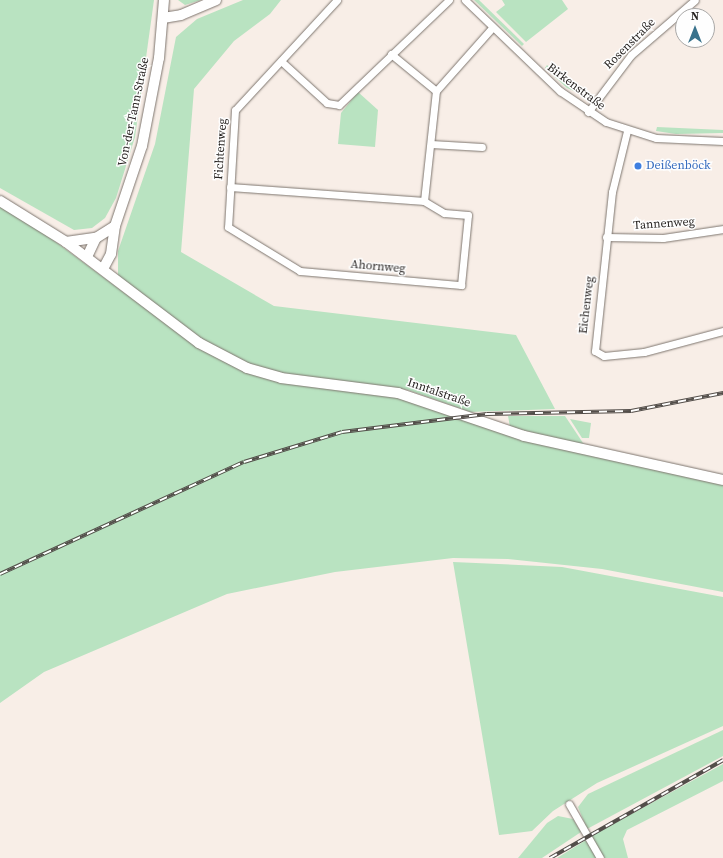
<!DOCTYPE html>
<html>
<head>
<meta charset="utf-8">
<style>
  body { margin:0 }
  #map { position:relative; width:723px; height:858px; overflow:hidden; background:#f8eee7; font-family:"Source Serif 4",serif }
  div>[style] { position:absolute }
  .green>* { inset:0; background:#b9e3c1 }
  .roads { filter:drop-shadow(0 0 1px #7d756e) drop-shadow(0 0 1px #7d756e) }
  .street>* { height:7px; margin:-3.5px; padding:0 3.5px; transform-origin:3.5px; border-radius:3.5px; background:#fff }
  .secondary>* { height:10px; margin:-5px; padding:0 5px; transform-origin:5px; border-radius:5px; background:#fff }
  .rail>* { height:4px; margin-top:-2px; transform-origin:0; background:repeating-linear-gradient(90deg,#fefefe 0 8px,#534e4a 0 16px); box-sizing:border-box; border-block:1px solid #534e4a }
  .dots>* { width:11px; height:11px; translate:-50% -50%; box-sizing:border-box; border:2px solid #fefefe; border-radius:50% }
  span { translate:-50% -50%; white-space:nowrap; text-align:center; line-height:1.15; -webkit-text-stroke:3px #fefefe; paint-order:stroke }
  .street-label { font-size:12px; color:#282422 }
  .shop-label { font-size:12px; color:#366cbe }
  .left { translate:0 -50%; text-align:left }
  .north { position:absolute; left:675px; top:8px; width:40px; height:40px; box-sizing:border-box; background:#fefefe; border:1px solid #a8a7a6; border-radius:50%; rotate:0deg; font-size:11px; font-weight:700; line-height:16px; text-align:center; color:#282422 }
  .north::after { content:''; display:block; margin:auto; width:14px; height:18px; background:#39728c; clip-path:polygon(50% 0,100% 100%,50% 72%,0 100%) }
</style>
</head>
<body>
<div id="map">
  <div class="green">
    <i style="clip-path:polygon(0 0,154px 0,135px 137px,116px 198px,105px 218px,92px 228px,74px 230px,0 188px)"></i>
    <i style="clip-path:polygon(178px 0,201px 0,185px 5px)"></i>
    <i style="clip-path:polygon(243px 0,281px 0,270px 14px,234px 41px,194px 89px,181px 252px,274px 306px,516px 335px,555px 409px,470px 412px,408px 390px,285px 374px,248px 365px,202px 340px,118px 276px,118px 251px,155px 144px,176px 37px,197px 19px)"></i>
    <i style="clip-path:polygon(474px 0,479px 0,524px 44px,522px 46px)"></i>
    <i style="clip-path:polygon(502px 0,562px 0,568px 9px,526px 42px,496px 12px,505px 5px)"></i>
    <i style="clip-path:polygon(547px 65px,569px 86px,576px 92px,567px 88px,545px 68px)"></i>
    <i style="clip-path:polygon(358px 92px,378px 110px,375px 147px,338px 144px,341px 113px)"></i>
    <i style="clip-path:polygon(657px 127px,723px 130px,723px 133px,676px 134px,656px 131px)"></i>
    <i style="clip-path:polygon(0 206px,37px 228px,196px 346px,231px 365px,391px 395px,522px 440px,723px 485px,723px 592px,602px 569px,508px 559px,453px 558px,335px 572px,227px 594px,44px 672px,0 703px)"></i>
    <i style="clip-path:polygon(508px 416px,565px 416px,585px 446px,510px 427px)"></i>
    <i style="clip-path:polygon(570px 419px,591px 423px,589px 438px,582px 438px)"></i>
    <i style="clip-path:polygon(453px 562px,562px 567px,723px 597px,723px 726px,597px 783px,553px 811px,532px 831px,499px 835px)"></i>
    <i style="clip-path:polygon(723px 730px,723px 756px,587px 829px,578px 807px,588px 794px)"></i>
    <i style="clip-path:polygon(723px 764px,723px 781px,627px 830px,623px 839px,628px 858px,604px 858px,591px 836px)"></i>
    <i style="clip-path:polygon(558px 816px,573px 819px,581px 832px,542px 858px,518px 858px,547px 823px)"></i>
    <i style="clip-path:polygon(586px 840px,597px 858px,557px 858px)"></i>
  </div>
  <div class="roads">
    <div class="street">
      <i style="left:337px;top:0;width:150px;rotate:132.8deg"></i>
      <i style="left:235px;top:110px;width:117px;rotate:93.4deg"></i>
      <i style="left:228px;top:227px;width:84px;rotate:31.4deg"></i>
      <i style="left:300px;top:271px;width:162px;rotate:5deg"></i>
      <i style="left:461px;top:285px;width:70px;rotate:-84.3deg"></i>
      <i style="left:468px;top:215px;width:24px;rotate:-175deg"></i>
      <i style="left:444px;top:213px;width:23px;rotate:-149deg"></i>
      <i style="left:465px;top:0;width:132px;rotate:43.8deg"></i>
      <i style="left:560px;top:91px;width:55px;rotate:34deg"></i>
      <i style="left:606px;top:122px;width:52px;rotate:17.7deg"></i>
      <i style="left:656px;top:138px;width:67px;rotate:2.6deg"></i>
      <i style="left:391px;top:54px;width:58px;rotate:39.4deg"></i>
      <i style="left:281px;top:61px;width:62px;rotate:42.4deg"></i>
      <i style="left:327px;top:103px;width:12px;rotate:9deg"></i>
      <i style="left:339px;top:105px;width:152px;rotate:-43.7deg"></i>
      <i style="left:588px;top:112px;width:71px;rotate:-53deg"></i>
      <i style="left:631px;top:55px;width:84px;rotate:-40.7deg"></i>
      <i style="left:627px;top:131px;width:63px;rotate:103.8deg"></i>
      <i style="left:612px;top:192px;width:160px;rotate:96.1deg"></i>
      <i style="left:595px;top:351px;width:10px;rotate:29deg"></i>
      <i style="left:604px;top:356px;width:40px;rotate:-5.7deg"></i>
      <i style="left:644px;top:352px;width:82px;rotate:-14.9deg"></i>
      <i style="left:431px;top:144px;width:51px;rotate:3.4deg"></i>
      <i style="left:230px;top:187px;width:195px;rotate:4.1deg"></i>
      <i style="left:424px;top:201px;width:111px;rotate:-83.8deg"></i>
      <i style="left:436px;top:91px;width:84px;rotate:-48.4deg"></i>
      <i style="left:606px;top:237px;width:57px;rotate:1deg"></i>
      <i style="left:663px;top:238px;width:61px;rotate:-8.5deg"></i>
      <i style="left:569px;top:804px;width:62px;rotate:60.1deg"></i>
    </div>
    <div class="secondary">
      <i style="left:163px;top:18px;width:18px;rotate:-9deg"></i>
      <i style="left:181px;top:15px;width:38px;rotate:-23deg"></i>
      <i style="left:0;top:201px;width:78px;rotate:31.8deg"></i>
      <i style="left:66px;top:242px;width:167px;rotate:37.2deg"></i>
      <i style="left:199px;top:343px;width:54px;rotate:27.5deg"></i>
      <i style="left:247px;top:368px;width:35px;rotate:16deg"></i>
      <i style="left:281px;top:378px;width:118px;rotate:7.3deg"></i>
      <i style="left:398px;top:393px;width:133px;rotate:18.8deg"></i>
      <i style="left:524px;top:436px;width:204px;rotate:12.5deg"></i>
      <i style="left:66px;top:242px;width:30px;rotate:-8deg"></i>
      <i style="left:87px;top:257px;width:21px;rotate:-65deg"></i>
      <i style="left:96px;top:238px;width:22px;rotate:-32deg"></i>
      <i style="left:103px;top:269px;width:17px;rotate:-62deg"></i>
      <i style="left:111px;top:254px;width:28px;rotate:-82deg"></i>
      <i style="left:115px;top:226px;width:84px;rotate:-71.4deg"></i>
      <i style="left:142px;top:146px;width:90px;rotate:-79.1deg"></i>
      <i style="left:159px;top:58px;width:58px;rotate:-85.1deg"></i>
    </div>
  </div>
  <div class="rail">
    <i style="left:0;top:574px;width:268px;rotate:-24.7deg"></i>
    <i style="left:244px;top:462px;width:102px;rotate:-17deg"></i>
    <i style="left:342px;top:432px;width:146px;rotate:-7.1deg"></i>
    <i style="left:487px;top:414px;width:144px;rotate:-1.2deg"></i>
    <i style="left:631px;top:411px;width:94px;rotate:-11.1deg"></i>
    <i style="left:550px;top:858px;width:199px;rotate:-29.5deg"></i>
  </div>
  <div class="dots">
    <i style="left:638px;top:166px;background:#3f7fe0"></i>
  </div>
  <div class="street-label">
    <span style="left:630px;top:44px;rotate:-45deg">Rosenstraße</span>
    <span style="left:576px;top:87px;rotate:37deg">Birkenstraße</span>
    <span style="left:134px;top:112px;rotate:-78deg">Von-der-Tann-Straße</span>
    <span style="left:221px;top:149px;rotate:-86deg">Fichtenweg</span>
    <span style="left:664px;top:224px;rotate:-4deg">Tannenweg</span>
    <span style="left:378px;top:267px;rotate:5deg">Ahornweg</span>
    <span style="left:587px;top:305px;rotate:-83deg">Eichenweg</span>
    <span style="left:439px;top:393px;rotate:19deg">Inntalstraße</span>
  </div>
  <div class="shop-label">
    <span class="left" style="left:646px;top:166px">Deißenböck</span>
  </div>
  <div class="north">N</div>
</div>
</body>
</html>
